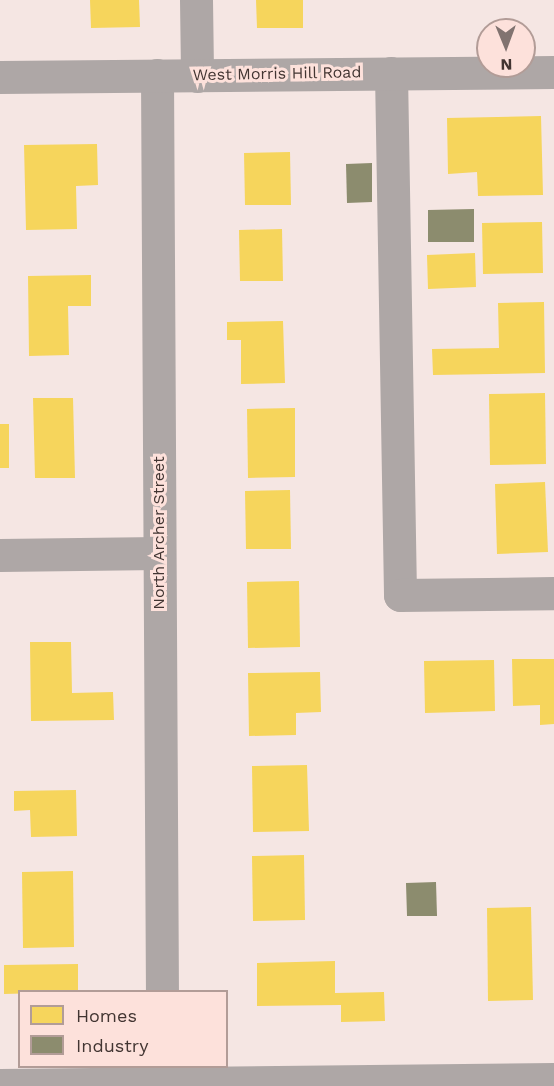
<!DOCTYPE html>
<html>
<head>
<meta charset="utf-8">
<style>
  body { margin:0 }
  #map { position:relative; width:554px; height:1086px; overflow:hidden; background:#f5e6e3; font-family:"Work Sans",sans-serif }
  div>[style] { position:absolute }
  .homes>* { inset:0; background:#f6d55c }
  .industry>* { inset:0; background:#8c8c6e }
  .minor>* { height:33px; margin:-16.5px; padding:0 16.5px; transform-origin:16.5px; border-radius:16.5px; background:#aea7a6 }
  span { translate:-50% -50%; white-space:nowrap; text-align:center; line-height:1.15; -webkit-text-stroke:6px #fde1db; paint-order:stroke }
  .street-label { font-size:16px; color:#423532 }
  .legend { position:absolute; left:18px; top:990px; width:210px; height:78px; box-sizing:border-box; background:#fde1db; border:2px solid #b29c97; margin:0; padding:8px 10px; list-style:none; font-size:18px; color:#423532 }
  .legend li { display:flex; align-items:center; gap:12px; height:30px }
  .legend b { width:30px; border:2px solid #b29c97 }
  .north { position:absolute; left:476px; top:18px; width:60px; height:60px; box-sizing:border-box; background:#fde1db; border:2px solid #b29c97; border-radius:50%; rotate:179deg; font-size:16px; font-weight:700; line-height:24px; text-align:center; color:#423532 }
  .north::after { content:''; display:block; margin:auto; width:21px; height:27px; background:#817370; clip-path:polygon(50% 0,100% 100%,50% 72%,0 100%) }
</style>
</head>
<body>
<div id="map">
  <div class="homes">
    <i style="clip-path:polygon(90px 0,139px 0,140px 27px,91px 28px)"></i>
    <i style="clip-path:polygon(256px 0,303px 0,303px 28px,257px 28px)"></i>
    <i style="clip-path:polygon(541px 116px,543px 195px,478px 196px,477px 172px,448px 174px,447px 118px)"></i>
    <i style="clip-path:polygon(97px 144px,98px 185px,76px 186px,77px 229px,26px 230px,24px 145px)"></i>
    <i style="clip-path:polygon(290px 152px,291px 205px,245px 205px,244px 153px)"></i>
    <i style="clip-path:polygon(542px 222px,543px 273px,483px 274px,482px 223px)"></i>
    <i style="clip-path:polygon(282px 229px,283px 281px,240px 281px,239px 230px)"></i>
    <i style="clip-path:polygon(475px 253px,476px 287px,428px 289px,427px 255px)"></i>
    <i style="clip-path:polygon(91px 275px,91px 306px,68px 306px,69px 355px,29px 356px,28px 276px)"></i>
    <i style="clip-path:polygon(544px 302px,545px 373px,433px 375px,432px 349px,499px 348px,498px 303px)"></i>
    <i style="clip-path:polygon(283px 321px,285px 383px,241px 384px,241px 340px,227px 340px,227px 322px)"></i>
    <i style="clip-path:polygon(545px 393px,546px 464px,490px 465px,489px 394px)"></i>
    <i style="clip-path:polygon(33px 398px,73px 398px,75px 478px,35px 478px)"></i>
    <i style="clip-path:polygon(295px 408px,295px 477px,248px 478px,247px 409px)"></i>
    <i style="clip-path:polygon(0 424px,9px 424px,9px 468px,0 468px)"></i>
    <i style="clip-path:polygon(545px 482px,548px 552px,497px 554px,495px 484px)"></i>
    <i style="clip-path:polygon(290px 490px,291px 549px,246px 549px,245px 491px)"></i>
    <i style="clip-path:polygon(299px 581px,300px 647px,248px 648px,247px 582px)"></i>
    <i style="clip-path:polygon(30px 642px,71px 642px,72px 693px,113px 692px,114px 720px,31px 721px)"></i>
    <i style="clip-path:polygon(512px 659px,554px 659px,554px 724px,540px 725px,540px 705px,513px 706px)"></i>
    <i style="clip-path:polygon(494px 660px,495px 711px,425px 713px,424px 661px)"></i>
    <i style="clip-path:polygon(320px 672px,321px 712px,296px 713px,296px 735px,249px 736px,248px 673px)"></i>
    <i style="clip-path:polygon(307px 765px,309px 831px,253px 832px,252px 766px)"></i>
    <i style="clip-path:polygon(76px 790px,77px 836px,31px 837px,30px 810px,14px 811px,14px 791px)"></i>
    <i style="clip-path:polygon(304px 855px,305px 920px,253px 921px,252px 856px)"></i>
    <i style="clip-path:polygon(73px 871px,74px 947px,23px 948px,22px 872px)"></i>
    <i style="clip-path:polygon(531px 907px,533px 1000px,488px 1001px,487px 908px)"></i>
    <i style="clip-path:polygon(335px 961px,335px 993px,384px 992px,385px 1021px,341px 1022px,341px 1005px,257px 1006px,257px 963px)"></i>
    <i style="clip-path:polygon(78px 964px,78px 992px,4px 994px,4px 965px)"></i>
  </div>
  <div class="industry">
    <i style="clip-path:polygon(372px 163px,372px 202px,347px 203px,346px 164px)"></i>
    <i style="clip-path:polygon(474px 209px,474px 242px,428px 242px,428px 210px)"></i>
    <i style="clip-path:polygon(436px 882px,437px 916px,407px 916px,406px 883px)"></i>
  </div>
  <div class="minor">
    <i style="left:196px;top:0;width:76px;rotate:89.2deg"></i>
    <i style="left:391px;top:73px;width:522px;rotate:89.01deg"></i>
    <i style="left:400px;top:595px;width:154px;rotate:-0.7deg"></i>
    <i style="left:157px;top:75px;width:917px;rotate:89.69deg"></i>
    <i style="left:0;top:77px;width:554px;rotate:-0.52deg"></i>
    <i style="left:0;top:555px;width:159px;rotate:-0.7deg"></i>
    <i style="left:0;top:1085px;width:554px;rotate:-0.62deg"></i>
  </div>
  <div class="street-label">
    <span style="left:277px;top:74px;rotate:-1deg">West Morris Hill Road</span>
    <span style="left:159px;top:533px;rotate:-90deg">North Archer Street</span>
  </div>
  <ul class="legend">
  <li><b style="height:16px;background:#f6d55c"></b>Homes</li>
  <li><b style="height:16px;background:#8c8c6e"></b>Industry</li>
  </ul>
  <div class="north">N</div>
</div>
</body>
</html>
